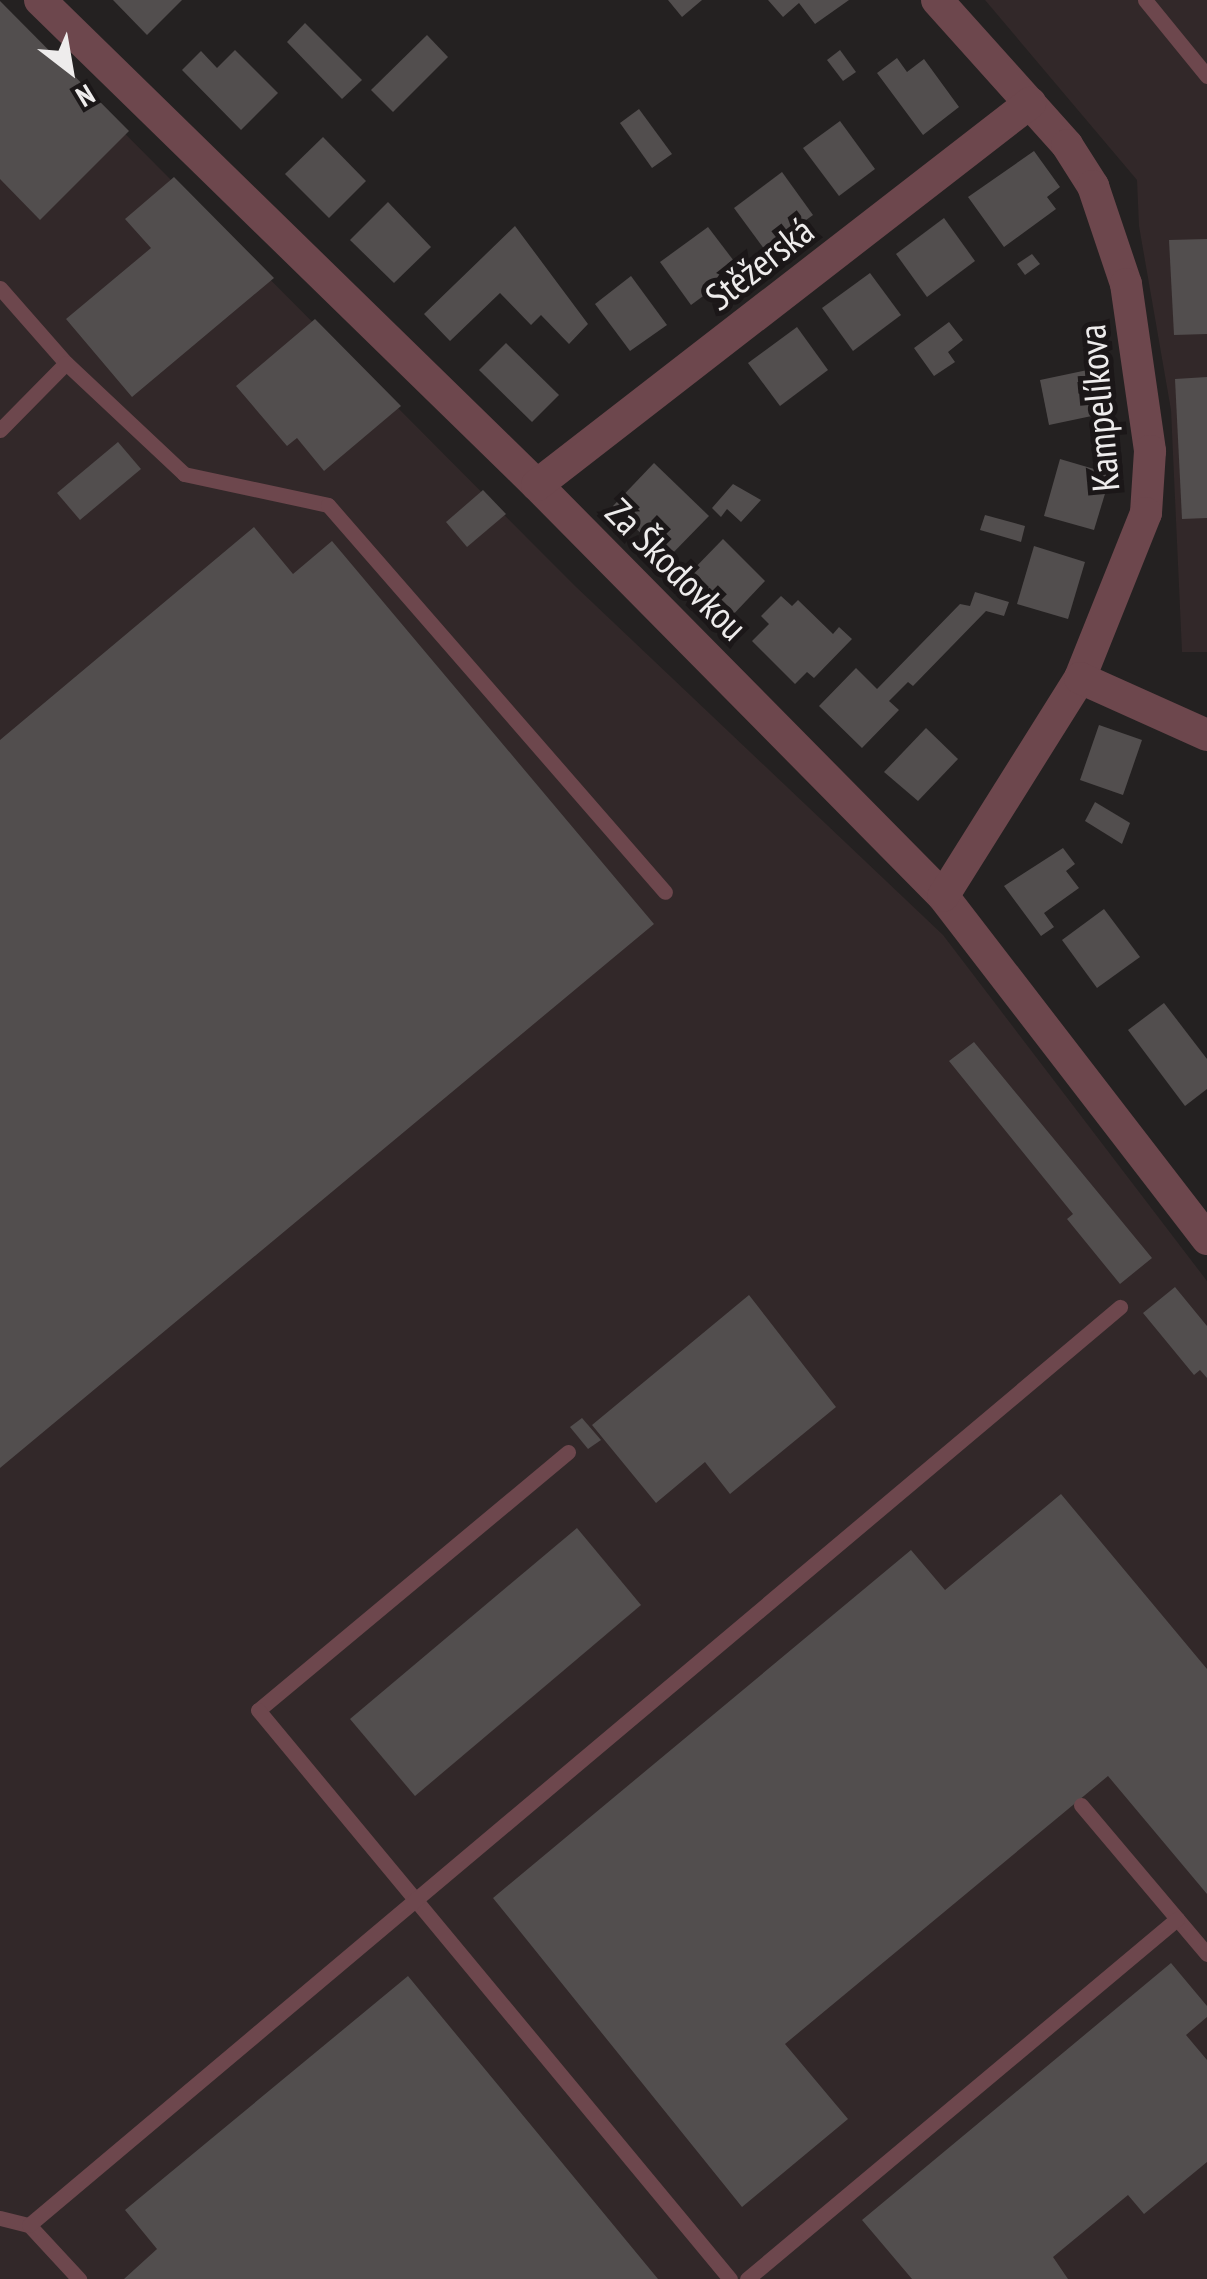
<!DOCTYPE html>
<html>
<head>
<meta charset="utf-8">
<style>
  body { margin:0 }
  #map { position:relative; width:1207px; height:2279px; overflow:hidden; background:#242121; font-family:"PT Sans Narrow",sans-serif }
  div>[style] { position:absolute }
  .built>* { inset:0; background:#322829 }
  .building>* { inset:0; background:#524e4e }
  .service>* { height:15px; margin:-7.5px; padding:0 7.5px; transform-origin:7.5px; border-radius:7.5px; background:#6d474d }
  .minor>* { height:32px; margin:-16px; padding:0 16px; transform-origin:16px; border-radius:16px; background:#6d474d }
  span { translate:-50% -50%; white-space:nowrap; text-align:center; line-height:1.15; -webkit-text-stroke:10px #1b1718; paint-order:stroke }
  .street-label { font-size:38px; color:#eeecec }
  .north { position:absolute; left:20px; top:20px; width:100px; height:100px; -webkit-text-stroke:8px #1b1718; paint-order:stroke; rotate:149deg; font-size:28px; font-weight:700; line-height:40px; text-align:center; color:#eeecec }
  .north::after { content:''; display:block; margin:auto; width:35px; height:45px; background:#eeecec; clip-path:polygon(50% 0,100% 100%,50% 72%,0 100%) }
</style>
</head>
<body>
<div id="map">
  <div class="built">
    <i style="clip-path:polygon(985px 0,1207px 0,1207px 652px,1182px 652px,1171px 410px,1139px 226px,1137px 180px)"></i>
    <i style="clip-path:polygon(0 8px,574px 585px,943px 935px,1207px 1281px,1207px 2279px,0 2279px)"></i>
  </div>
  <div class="building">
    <i style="clip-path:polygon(113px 0,182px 0,147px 35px)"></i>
    <i style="clip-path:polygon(668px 0,702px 0,682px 17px)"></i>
    <i style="clip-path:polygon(768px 0,849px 0,815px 24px,799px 3px,783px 17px)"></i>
    <i style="clip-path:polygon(0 1px,129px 131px,40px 220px,0 179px)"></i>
    <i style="clip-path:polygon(305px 23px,362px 80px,342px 99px,287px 42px)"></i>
    <i style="clip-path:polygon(427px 35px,448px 57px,393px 112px,371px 90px)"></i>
    <i style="clip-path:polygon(235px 50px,278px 93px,241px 130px,182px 70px,201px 51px,217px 68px)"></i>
    <i style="clip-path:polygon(840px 50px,856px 72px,843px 81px,827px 60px)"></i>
    <i style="clip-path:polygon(897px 58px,907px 72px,924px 59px,959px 107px,923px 135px,877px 73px)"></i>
    <i style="clip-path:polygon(639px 109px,672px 154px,652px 168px,620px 123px)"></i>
    <i style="clip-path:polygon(840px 121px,875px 169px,839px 196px,803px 148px)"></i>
    <i style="clip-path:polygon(323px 137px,366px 181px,329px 218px,285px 174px)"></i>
    <i style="clip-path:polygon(1034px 151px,1060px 187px,1047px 197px,1056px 209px,1004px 247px,968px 197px)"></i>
    <i style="clip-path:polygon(782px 172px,813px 215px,765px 250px,734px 208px)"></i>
    <i style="clip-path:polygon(174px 177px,274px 278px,132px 397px,66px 319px,151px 248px,125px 219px)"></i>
    <i style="clip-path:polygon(388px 202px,431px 247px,394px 283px,350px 240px)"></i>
    <i style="clip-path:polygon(944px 218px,975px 261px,927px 297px,896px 254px)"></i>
    <i style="clip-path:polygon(515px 226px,588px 324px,569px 344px,541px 315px,531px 325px,500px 293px,450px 341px,424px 314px)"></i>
    <i style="clip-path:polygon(708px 227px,740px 269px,691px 305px,660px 262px)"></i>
    <i style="clip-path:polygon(1207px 239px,1207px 334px,1174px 335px,1169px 240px)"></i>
    <i style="clip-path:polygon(1032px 254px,1040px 264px,1025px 275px,1017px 264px)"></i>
    <i style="clip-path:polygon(870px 273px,901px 315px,853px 351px,822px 308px)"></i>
    <i style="clip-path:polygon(631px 276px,667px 325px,630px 351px,595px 304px)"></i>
    <i style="clip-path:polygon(315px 319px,401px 406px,324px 471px,297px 438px,287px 446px,236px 386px)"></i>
    <i style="clip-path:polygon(949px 322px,963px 340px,948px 352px,955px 362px,934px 376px,914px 348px)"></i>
    <i style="clip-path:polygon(797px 327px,828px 370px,780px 406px,748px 363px)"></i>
    <i style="clip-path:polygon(506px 343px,559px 395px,532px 422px,479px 370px)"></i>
    <i style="clip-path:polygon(1097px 368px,1106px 413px,1049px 425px,1040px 380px)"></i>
    <i style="clip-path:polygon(1207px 377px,1207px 518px,1182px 519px,1175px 379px)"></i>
    <i style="clip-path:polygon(118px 442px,141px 469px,80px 520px,57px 493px)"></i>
    <i style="clip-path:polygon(1060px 459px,1111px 474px,1094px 530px,1044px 516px)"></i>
    <i style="clip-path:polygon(654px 463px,709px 516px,667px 559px,613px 506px)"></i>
    <i style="clip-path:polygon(733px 484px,761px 500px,741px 522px,727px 509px,721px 517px,712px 508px)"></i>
    <i style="clip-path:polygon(483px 490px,506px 514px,467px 547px,446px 522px)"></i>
    <i style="clip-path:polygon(985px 515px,1025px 526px,1021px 542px,980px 530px)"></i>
    <i style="clip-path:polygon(254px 527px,293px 574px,332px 541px,654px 924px,0 1468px,0 740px)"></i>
    <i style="clip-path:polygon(723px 539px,765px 581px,729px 619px,686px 577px)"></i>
    <i style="clip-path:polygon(1034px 546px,1085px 562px,1068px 619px,1017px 604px)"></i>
    <i style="clip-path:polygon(975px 592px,1009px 602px,1004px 616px,986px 611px,913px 686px,908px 682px,889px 701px,899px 710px,862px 748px,819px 706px,856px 668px,877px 689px,960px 604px,970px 606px)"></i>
    <i style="clip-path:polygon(781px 596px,792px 606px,798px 600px,833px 634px,839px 627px,852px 639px,814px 678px,807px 672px,795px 684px,752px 641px,769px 624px,761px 616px)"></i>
    <i style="clip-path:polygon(1099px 725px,1142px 740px,1123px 795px,1080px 780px)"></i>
    <i style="clip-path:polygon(926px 728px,958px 759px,918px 801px,884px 772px)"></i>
    <i style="clip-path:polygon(1095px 802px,1130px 823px,1122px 844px,1085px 821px)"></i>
    <i style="clip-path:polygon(1063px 848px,1075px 864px,1066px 871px,1079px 888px,1044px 913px,1054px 927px,1041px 936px,1004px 886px)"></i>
    <i style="clip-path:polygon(1104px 909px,1140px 957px,1097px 988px,1062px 940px)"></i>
    <i style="clip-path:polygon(1164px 1003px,1207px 1059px,1207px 1089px,1185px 1106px,1128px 1030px)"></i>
    <i style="clip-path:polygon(974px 1042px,1152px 1258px,1120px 1284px,1067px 1219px,1073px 1214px,949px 1061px)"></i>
    <i style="clip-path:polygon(1175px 1287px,1207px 1326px,1207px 1378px,1200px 1370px,1194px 1375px,1143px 1313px)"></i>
    <i style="clip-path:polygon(749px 1295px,836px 1407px,730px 1494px,705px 1462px,656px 1503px,592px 1425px)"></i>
    <i style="clip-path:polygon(582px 1418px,601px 1440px,588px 1449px,570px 1427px)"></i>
    <i style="clip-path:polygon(1061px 1494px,1207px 1669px,1207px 1894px,1108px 1776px,785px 2044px,848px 2119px,742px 2207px,493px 1898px,911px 1550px,945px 1590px)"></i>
    <i style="clip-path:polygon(577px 1528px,641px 1605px,415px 1796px,350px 1719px)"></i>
    <i style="clip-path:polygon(1171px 1963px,1207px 2006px,1207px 2017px,1186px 2035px,1207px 2060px,1207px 2162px,1144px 2214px,1128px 2195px,1053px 2257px,1068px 2279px,912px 2279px,862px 2220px)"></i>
    <i style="clip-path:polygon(408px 1976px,658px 2279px,124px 2279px,157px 2249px,125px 2210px)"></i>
  </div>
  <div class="service">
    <i style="left:1145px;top:0;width:98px;rotate:50.8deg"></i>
    <i style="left:0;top:288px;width:100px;rotate:48.7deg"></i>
    <i style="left:0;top:430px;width:94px;rotate:-45.4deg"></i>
    <i style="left:66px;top:363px;width:162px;rotate:43.2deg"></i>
    <i style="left:184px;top:474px;width:147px;rotate:12.1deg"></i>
    <i style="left:328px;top:505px;width:513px;rotate:48.95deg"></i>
    <i style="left:568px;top:1452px;width:403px;rotate:140.2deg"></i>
    <i style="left:258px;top:1710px;width:739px;rotate:50.32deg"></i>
    <i style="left:1081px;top:1805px;width:195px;rotate:49.8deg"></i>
    <i style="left:0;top:2218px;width:30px;rotate:14deg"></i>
    <i style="left:29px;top:2225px;width:74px;rotate:47.2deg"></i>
    <i style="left:29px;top:2225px;width:1426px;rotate:-40.08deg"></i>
    <i style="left:747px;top:2279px;width:561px;rotate:-39.94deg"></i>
  </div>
  <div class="minor">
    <i style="left:40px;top:0;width:694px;rotate:44.3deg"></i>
    <i style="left:537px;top:485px;width:578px;rotate:45.35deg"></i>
    <i style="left:943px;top:896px;width:433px;rotate:52.4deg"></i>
    <i style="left:937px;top:0;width:195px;rotate:48.1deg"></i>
    <i style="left:1067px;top:145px;width:49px;rotate:57.6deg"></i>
    <i style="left:1093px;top:186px;width:103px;rotate:71.4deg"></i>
    <i style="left:1126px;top:284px;width:169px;rotate:81.8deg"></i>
    <i style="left:1150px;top:451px;width:62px;rotate:93.7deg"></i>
    <i style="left:1146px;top:513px;width:178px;rotate:111.8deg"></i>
    <i style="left:1080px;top:678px;width:257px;rotate:122.1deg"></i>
    <i style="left:537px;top:485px;width:624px;rotate:-37.77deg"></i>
    <i style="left:1080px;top:678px;width:139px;rotate:24.2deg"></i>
  </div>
  <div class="street-label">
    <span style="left:759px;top:263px;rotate:-38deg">Stěžerská</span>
    <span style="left:1098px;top:408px;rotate:-95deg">Kampelíkova</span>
    <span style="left:677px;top:569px;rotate:45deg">Za Škodovkou</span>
  </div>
  <div class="north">N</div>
</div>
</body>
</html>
